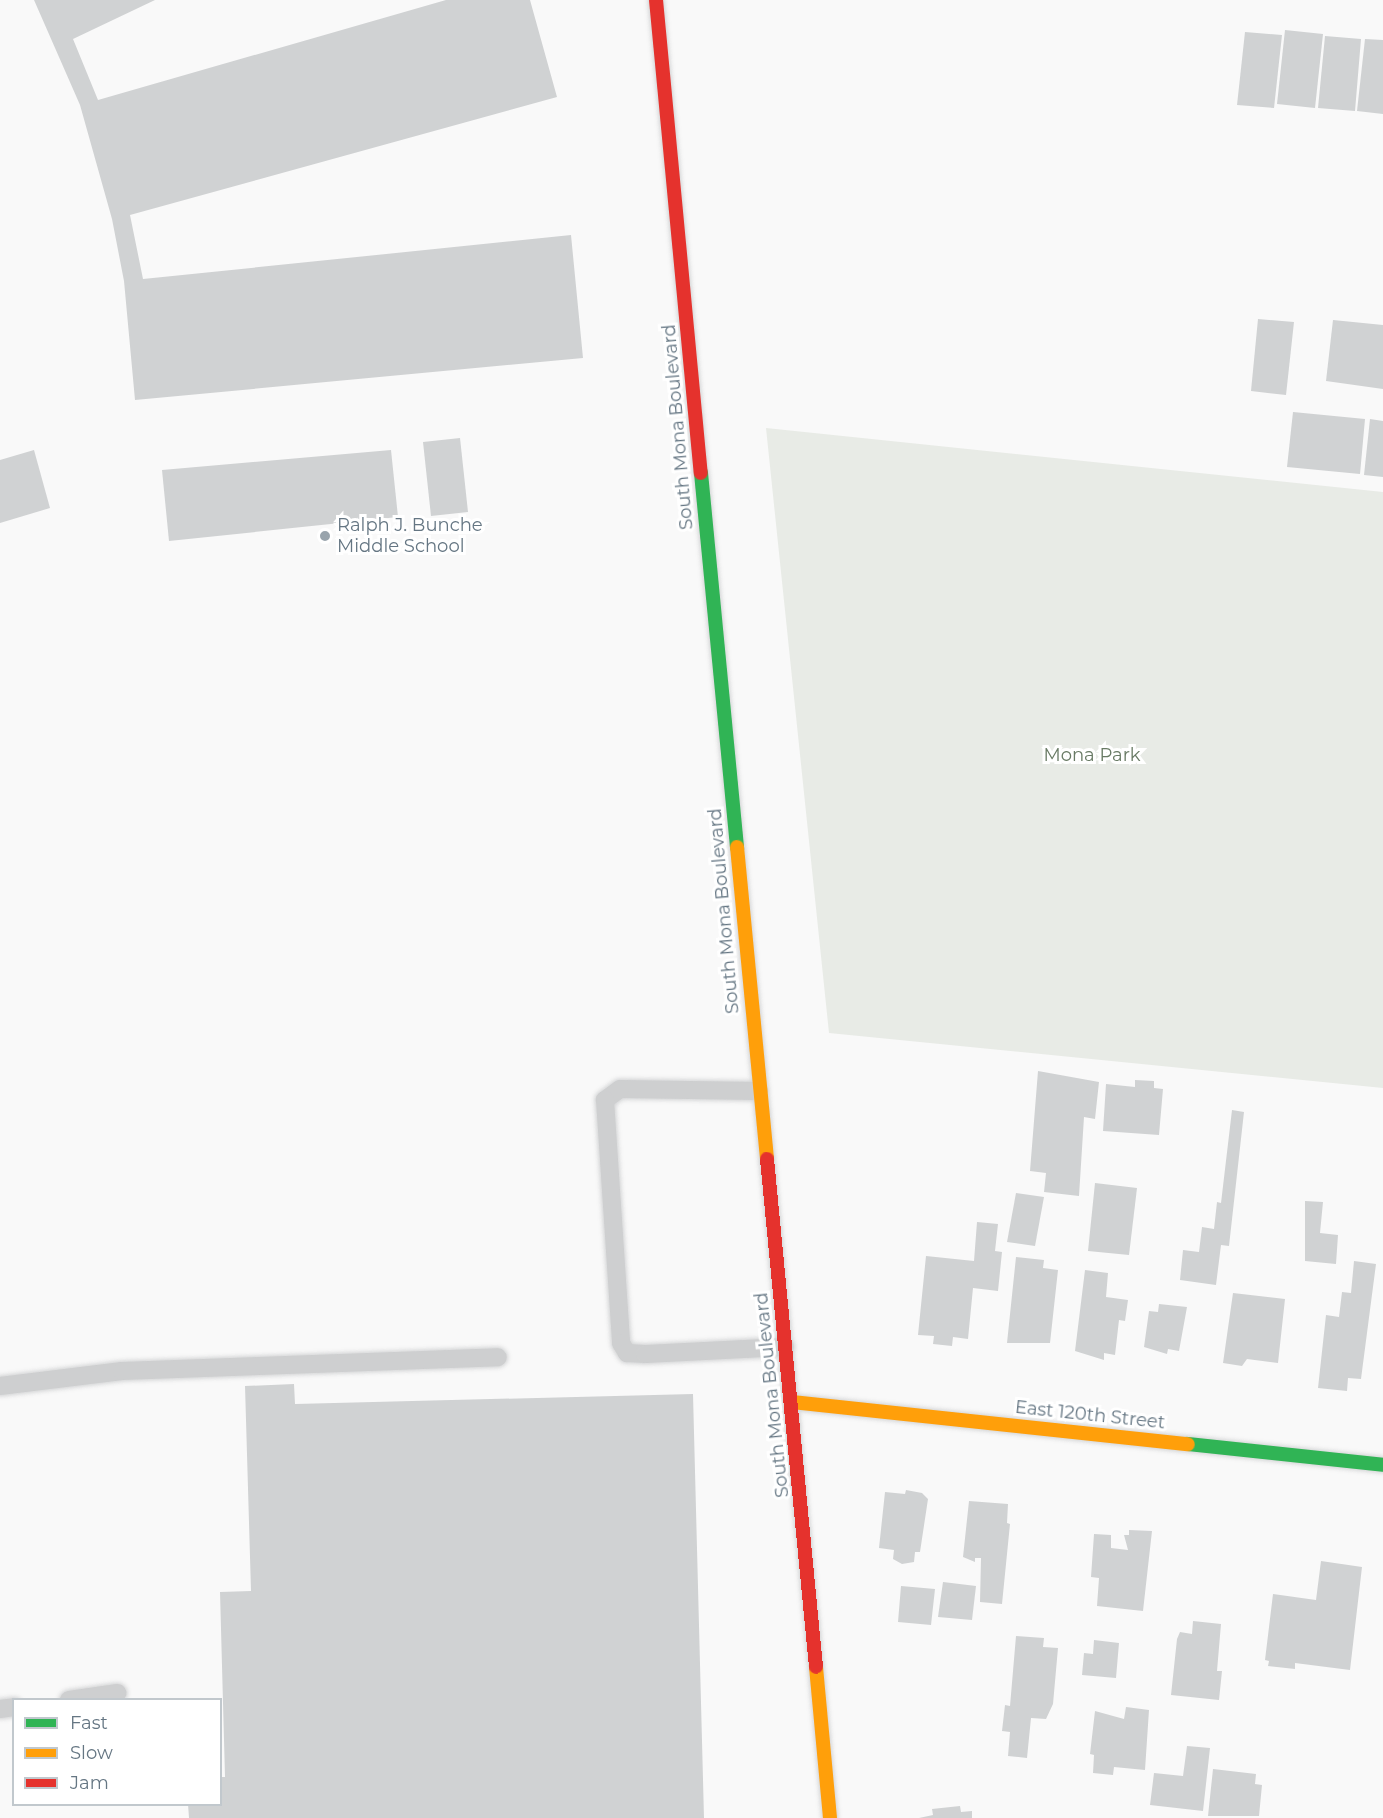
<!DOCTYPE html>
<html>
<head>
<meta charset="utf-8">
<style>
  body { margin:0 }
  #map { position:relative; width:1383px; height:1818px; overflow:hidden; background:#f9f9f9; font-family:Montserrat,sans-serif }
  div>[style] { position:absolute }
  .green>* { inset:0; background:#e8ebe6 }
  .building>* { inset:0; background:#d0d2d3 }
  .roads { filter:drop-shadow(0 0 2px #d5d6d7) drop-shadow(0 0 2px #d5d6d7) }
  .lane>* { height:18px; margin:-9px; padding:0 9px; transform-origin:9px; border-radius:9px; background:#cecfd0 }
  .fast>* { height:14px; margin:-7px; padding:0 7px; transform-origin:7px; border-radius:7px; background:#30b455 }
  .slow>* { height:14px; margin:-7px; padding:0 7px; transform-origin:7px; border-radius:7px; background:#ff9f0a }
  .jam>* { height:14px; margin:-7px; padding:0 7px; transform-origin:7px; border-radius:7px; background:#e5322d }
  .dots>* { width:16px; height:16px; translate:-50% -50%; box-sizing:border-box; border:3px solid #fff; border-radius:50% }
  span { translate:-50% -50%; white-space:nowrap; text-align:center; line-height:1.15; -webkit-text-stroke:6px #fff; paint-order:stroke }
  .street-label { font-size:18px; color:#657683 }
  .poi-label { font-size:18px; color:#657683 }
  .left { translate:0 -50%; text-align:left }
  .park-label { font-size:18px; color:#687a64 }
  .legend { position:absolute; left:12px; top:1698px; width:210px; height:108px; box-sizing:border-box; background:#fff; border:2px solid #c1c8cd; margin:0; padding:8px 10px; list-style:none; font-size:18px; color:#657683 }
  .legend li { display:flex; align-items:center; gap:12px; height:30px }
  .legend b { width:30px; border:2px solid #c1c8cd }
</style>
</head>
<body>
<div id="map">
  <div class="green">
    <i style="clip-path:polygon(766px 428px,1383px 492px,1383px 1088px,829px 1033px)"></i>
  </div>
  <div class="building">
    <i style="clip-path:polygon(34px 0,155px 0,73px 39px,98px 100px,446px 0,530px 0,557px 97px,130px 215px,143px 279px,571px 235px,583px 358px,135px 400px,124px 281px,112px 219px,80px 105px)"></i>
    <i style="clip-path:polygon(1285px 30px,1323px 34px,1315px 108px,1277px 104px)"></i>
    <i style="clip-path:polygon(1245px 32px,1282px 35px,1274px 108px,1237px 105px)"></i>
    <i style="clip-path:polygon(1325px 36px,1361px 39px,1355px 111px,1318px 108px)"></i>
    <i style="clip-path:polygon(1365px 39px,1383px 40px,1383px 114px,1357px 111px)"></i>
    <i style="clip-path:polygon(1258px 319px,1294px 322px,1286px 395px,1251px 391px)"></i>
    <i style="clip-path:polygon(1333px 320px,1383px 325px,1383px 389px,1326px 381px)"></i>
    <i style="clip-path:polygon(1293px 412px,1365px 419px,1360px 474px,1287px 467px)"></i>
    <i style="clip-path:polygon(1370px 419px,1383px 421px,1383px 477px,1364px 475px)"></i>
    <i style="clip-path:polygon(460px 438px,468px 512px,431px 516px,423px 442px)"></i>
    <i style="clip-path:polygon(34px 450px,50px 508px,0 523px,0 460px)"></i>
    <i style="clip-path:polygon(391px 450px,398px 517px,169px 541px,162px 470px)"></i>
    <i style="clip-path:polygon(1038px 1071px,1099px 1082px,1095px 1119px,1084px 1117px,1079px 1196px,1044px 1192px,1046px 1173px,1030px 1171px)"></i>
    <i style="clip-path:polygon(1135px 1080px,1154px 1081px,1154px 1088px,1163px 1089px,1159px 1135px,1103px 1131px,1106px 1084px,1135px 1087px)"></i>
    <i style="clip-path:polygon(1232px 1110px,1244px 1112px,1229px 1246px,1221px 1245px,1216px 1285px,1180px 1280px,1183px 1250px,1199px 1252px,1202px 1227px,1214px 1229px,1217px 1202px,1221px 1203px)"></i>
    <i style="clip-path:polygon(1095px 1183px,1137px 1188px,1129px 1255px,1088px 1251px)"></i>
    <i style="clip-path:polygon(1016px 1193px,1044px 1197px,1035px 1246px,1007px 1242px)"></i>
    <i style="clip-path:polygon(1305px 1201px,1323px 1202px,1320px 1233px,1338px 1235px,1336px 1264px,1305px 1261px)"></i>
    <i style="clip-path:polygon(977px 1222px,998px 1224px,995px 1251px,1002px 1252px,998px 1291px,973px 1288px,968px 1339px,953px 1337px,952px 1346px,933px 1344px,934px 1336px,918px 1335px,926px 1256px,974px 1261px)"></i>
    <i style="clip-path:polygon(1016px 1257px,1044px 1260px,1043px 1268px,1058px 1270px,1050px 1343px,1007px 1343px)"></i>
    <i style="clip-path:polygon(1354px 1261px,1376px 1264px,1361px 1379px,1348px 1378px,1347px 1391px,1318px 1388px,1326px 1315px,1339px 1317px,1342px 1292px,1351px 1293px)"></i>
    <i style="clip-path:polygon(1085px 1270px,1108px 1273px,1106px 1297px,1128px 1300px,1125px 1321px,1119px 1320px,1115px 1355px,1104px 1353px,1104px 1360px,1075px 1351px)"></i>
    <i style="clip-path:polygon(1233px 1293px,1285px 1299px,1278px 1363px,1247px 1359px,1242px 1366px,1223px 1363px)"></i>
    <i style="clip-path:polygon(1159px 1304px,1187px 1307px,1179px 1351px,1168px 1349px,1167px 1354px,1144px 1347px,1149px 1311px,1158px 1312px)"></i>
    <i style="clip-path:polygon(294px 1384px,295px 1404px,693px 1394px,704px 1818px,189px 1818px,188px 1804px,220px 1804px,220px 1777px,225px 1777px,220px 1592px,251px 1591px,245px 1386px)"></i>
    <i style="clip-path:polygon(906px 1490px,922px 1493px,928px 1499px,920px 1552px,915px 1552px,914px 1562px,902px 1564px,893px 1559px,894px 1550px,879px 1548px,885px 1492px,905px 1494px)"></i>
    <i style="clip-path:polygon(969px 1501px,1008px 1504px,1007px 1523px,1010px 1524px,1002px 1604px,980px 1602px,981px 1558px,975px 1558px,975px 1562px,963px 1557px)"></i>
    <i style="clip-path:polygon(1129px 1530px,1152px 1531px,1143px 1611px,1097px 1606px,1099px 1578px,1091px 1577px,1094px 1534px,1111px 1535px,1111px 1548px,1128px 1550px,1124px 1535px,1129px 1535px)"></i>
    <i style="clip-path:polygon(1321px 1561px,1362px 1567px,1350px 1670px,1295px 1663px,1295px 1669px,1268px 1666px,1269px 1661px,1265px 1660px,1273px 1594px,1316px 1600px)"></i>
    <i style="clip-path:polygon(943px 1582px,976px 1586px,972px 1620px,938px 1617px)"></i>
    <i style="clip-path:polygon(901px 1586px,935px 1589px,931px 1625px,898px 1622px)"></i>
    <i style="clip-path:polygon(1193px 1621px,1221px 1624px,1217px 1671px,1222px 1671px,1219px 1700px,1171px 1695px,1177px 1639px,1180px 1632px,1192px 1634px)"></i>
    <i style="clip-path:polygon(1016px 1636px,1044px 1638px,1043px 1647px,1058px 1648px,1053px 1704px,1046px 1719px,1031px 1718px,1027px 1758px,1008px 1756px,1010px 1732px,1002px 1731px,1005px 1705px,1010px 1706px)"></i>
    <i style="clip-path:polygon(1094px 1640px,1119px 1643px,1116px 1678px,1082px 1675px,1084px 1653px,1093px 1654px)"></i>
    <i style="clip-path:polygon(1126px 1707px,1149px 1710px,1145px 1770px,1114px 1767px,1113px 1775px,1093px 1773px,1094px 1755px,1090px 1754px,1095px 1711px,1124px 1719px)"></i>
    <i style="clip-path:polygon(1187px 1746px,1210px 1748px,1203px 1811px,1150px 1805px,1154px 1773px,1183px 1776px)"></i>
    <i style="clip-path:polygon(1213px 1769px,1256px 1774px,1255px 1784px,1262px 1785px,1259px 1816px,1208px 1816px)"></i>
    <i style="clip-path:polygon(960px 1806px,961px 1812px,972px 1811px,972px 1818px,919px 1818px,933px 1815px,932px 1809px)"></i>
  </div>
  <div class="roads">
    <div class="lane">
      <i style="left:759px;top:1091px;width:139px;rotate:-179.2deg"></i>
      <i style="left:620px;top:1089px;width:19px;rotate:144deg"></i>
      <i style="left:605px;top:1100px;width:244px;rotate:86.2deg"></i>
      <i style="left:621px;top:1343px;width:12px;rotate:59deg"></i>
      <i style="left:627px;top:1353px;width:18px;rotate:3deg"></i>
      <i style="left:645px;top:1354px;width:140px;rotate:-2.9deg"></i>
      <i style="left:0;top:1386px;width:123px;rotate:-7deg"></i>
      <i style="left:122px;top:1371px;width:376px;rotate:-2.1deg"></i>
      <i style="left:69px;top:1700px;width:49px;rotate:-8.3deg"></i>
      <i style="left:0;top:1709px;width:14px;rotate:-8deg"></i>
    </div>
    <div class="fast">
      <i style="left:701px;top:473px;width:376px;rotate:84.5deg"></i>
      <i style="left:1188px;top:1444px;width:196px;rotate:6.1deg"></i>
    </div>
    <div class="slow">
      <i style="left:737px;top:847px;width:313px;rotate:84.5deg"></i>
      <i style="left:792px;top:1402px;width:398px;rotate:6.1deg"></i>
      <i style="left:816px;top:1667px;width:152px;rotate:84.7deg"></i>
    </div>
    <div class="jam">
      <i style="left:656px;top:0;width:475px;rotate:84.6deg"></i>
      <i style="left:767px;top:1159px;width:510px;rotate:84.49deg"></i>
    </div>
  </div>
  <div class="dots">
    <i style="left:325px;top:536px;background:#99a4ac"></i>
  </div>
  <div class="street-label">
    <span style="left:678px;top:427px;rotate:-95deg">South Mona Boulevard</span>
    <span style="left:724px;top:911px;rotate:-95deg">South Mona Boulevard</span>
    <span style="left:772px;top:1395px;rotate:-96deg">South Mona Boulevard</span>
    <span style="left:1090px;top:1415px;rotate:6deg">East 120th Street</span>
  </div>
  <div class="poi-label">
    <span class="left" style="left:337px;top:536px">Ralph J. Bunche<br>Middle School</span>
  </div>
  <div class="park-label">
    <span style="left:1092px;top:755px">Mona Park</span>
  </div>
  <ul class="legend">
  <li><b style="height:8px;background:#30b455"></b>Fast</li>
  <li><b style="height:8px;background:#ff9f0a"></b>Slow</li>
  <li><b style="height:8px;background:#e5322d"></b>Jam</li>
  </ul>
</div>
</body>
</html>
